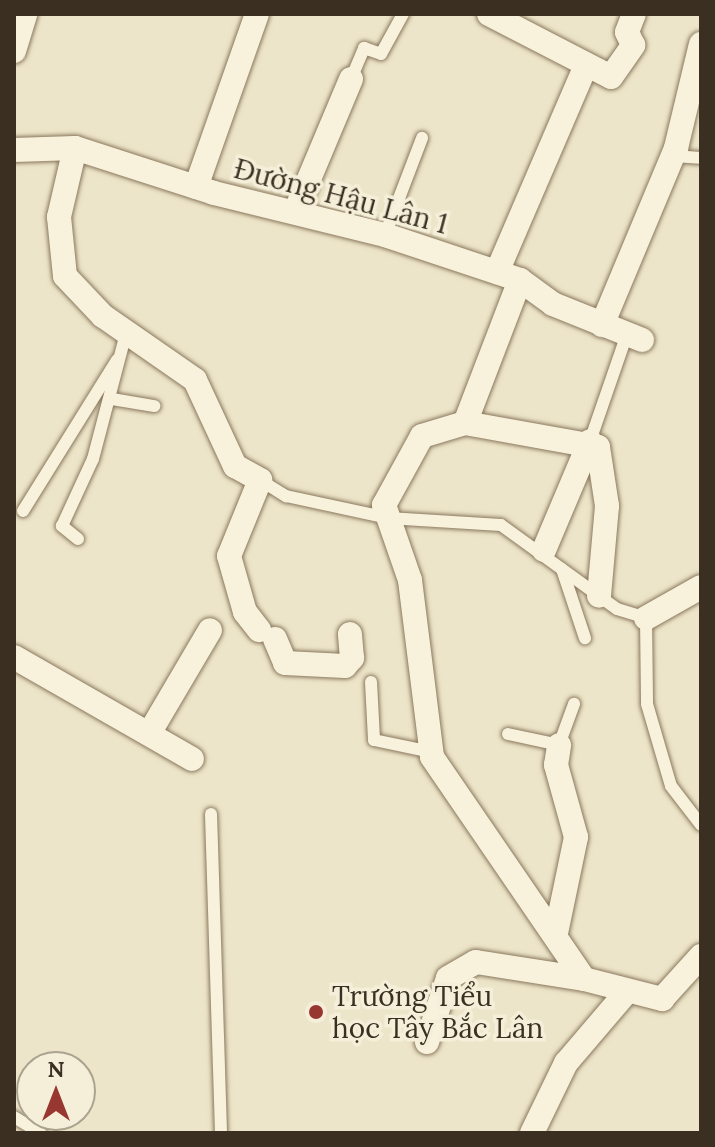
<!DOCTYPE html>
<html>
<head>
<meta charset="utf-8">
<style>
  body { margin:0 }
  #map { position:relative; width:715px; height:1147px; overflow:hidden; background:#ede5c9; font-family:Lora,serif }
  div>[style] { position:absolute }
  .roads { filter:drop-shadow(0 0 2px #8a785e) drop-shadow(0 0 2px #8a785e) }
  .lane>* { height:12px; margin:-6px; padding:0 6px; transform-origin:6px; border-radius:6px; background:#f8f2dd }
  .street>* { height:24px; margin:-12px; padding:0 12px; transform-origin:12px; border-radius:12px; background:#f8f2dd }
  .dots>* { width:22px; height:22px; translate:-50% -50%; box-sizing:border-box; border:4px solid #f5efd9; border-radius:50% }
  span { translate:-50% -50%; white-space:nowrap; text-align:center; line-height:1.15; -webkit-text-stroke:7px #f5efd9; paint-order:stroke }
  .street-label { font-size:28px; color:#3b2f21 }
  .poi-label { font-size:28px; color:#3b2f21 }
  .left { translate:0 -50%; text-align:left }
  .frame { position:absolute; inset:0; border:16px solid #3b2f21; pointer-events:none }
  .north { position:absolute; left:16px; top:1051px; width:80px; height:80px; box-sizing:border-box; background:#f5efd9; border:2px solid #aba28f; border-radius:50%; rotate:0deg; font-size:22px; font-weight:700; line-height:32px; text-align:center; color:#3b2f21 }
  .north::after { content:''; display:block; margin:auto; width:28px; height:36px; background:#973730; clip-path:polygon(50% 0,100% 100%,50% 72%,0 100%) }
</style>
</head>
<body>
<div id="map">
  <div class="roads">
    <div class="lane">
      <i style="left:351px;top:79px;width:34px;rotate:-67deg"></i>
      <i style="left:364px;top:48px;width:18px;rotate:19deg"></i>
      <i style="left:381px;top:54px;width:46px;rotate:-61.2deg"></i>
      <i style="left:673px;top:156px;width:28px;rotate:4deg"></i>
      <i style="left:385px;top:235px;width:104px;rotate:-69.1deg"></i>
      <i style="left:112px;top:399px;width:43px;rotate:9.5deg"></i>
      <i style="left:590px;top:441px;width:113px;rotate:-70.9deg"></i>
      <i style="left:260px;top:480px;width:31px;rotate:32deg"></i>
      <i style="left:286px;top:496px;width:104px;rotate:12.2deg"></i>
      <i style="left:388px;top:518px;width:113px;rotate:3.5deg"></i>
      <i style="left:501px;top:525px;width:143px;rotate:35.9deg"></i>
      <i style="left:617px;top:609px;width:30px;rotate:17deg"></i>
      <i style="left:646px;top:618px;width:86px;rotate:89.3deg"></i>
      <i style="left:647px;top:704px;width:85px;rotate:73.7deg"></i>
      <i style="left:671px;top:786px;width:49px;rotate:52.4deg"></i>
      <i style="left:23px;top:511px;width:178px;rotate:-58.1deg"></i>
      <i style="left:78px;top:539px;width:21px;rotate:-141deg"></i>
      <i style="left:62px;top:526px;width:74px;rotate:-65.2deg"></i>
      <i style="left:93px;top:459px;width:130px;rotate:-75.3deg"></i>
      <i style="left:562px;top:569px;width:73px;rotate:71.6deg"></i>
      <i style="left:371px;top:682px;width:58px;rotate:87deg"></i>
      <i style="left:374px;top:740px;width:58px;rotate:11.9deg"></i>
      <i style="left:508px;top:734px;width:52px;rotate:12.2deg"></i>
      <i style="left:559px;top:745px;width:44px;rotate:-69.9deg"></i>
      <i style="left:211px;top:814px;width:319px;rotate:88.2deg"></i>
      <i style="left:14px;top:1117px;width:31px;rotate:31deg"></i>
    </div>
    <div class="street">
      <i style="left:489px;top:14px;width:137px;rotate:27.3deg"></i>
      <i style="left:611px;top:77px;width:39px;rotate:-55deg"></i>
      <i style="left:633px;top:45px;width:14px;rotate:-115deg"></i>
      <i style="left:627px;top:32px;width:19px;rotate:-69deg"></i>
      <i style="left:14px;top:51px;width:39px;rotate:-73deg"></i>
      <i style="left:75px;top:148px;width:71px;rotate:103.1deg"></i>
      <i style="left:59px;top:217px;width:59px;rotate:84.2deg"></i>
      <i style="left:65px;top:276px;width:55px;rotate:46.5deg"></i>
      <i style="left:103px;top:316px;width:112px;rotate:34.8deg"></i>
      <i style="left:195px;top:380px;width:95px;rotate:65.1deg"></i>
      <i style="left:235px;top:466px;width:29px;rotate:29deg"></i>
      <i style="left:260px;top:480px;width:82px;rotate:112.2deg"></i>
      <i style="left:229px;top:556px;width:58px;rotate:74.1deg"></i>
      <i style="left:245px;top:612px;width:23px;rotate:52deg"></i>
      <i style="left:14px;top:150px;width:61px;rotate:-1.9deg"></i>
      <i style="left:75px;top:148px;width:146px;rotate:17.9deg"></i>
      <i style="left:214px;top:193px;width:176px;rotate:13.8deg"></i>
      <i style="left:385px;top:235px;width:142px;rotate:18.4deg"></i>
      <i style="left:520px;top:280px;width:41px;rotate:36deg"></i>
      <i style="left:553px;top:304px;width:96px;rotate:22deg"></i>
      <i style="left:196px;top:187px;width:183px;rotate:-70.6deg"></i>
      <i style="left:296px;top:210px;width:142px;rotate:-67.2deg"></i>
      <i style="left:497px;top:272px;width:222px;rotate:-66.7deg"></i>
      <i style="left:520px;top:280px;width:153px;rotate:111deg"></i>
      <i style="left:465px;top:423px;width:135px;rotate:10.2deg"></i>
      <i style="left:598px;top:447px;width:60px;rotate:81.3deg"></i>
      <i style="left:607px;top:506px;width:90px;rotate:95.1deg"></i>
      <i style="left:602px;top:325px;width:192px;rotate:-67.3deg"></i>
      <i style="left:676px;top:148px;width:107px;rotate:-76.5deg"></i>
      <i style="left:465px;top:423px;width:45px;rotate:163.2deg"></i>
      <i style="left:422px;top:436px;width:79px;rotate:118.8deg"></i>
      <i style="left:384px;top:505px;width:79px;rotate:70.9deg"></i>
      <i style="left:410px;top:580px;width:178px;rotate:82.9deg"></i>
      <i style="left:432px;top:757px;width:269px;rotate:55.6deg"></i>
      <i style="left:584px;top:979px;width:81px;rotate:14.4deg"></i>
      <i style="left:662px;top:999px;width:58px;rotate:-47.8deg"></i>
      <i style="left:544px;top:550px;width:118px;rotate:-67.1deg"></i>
      <i style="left:646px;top:618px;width:63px;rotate:-29.4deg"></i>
      <i style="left:275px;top:639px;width:26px;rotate:67deg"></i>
      <i style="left:285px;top:663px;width:60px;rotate:2.9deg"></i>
      <i style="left:345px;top:666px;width:11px;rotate:-49deg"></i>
      <i style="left:352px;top:658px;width:24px;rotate:-95deg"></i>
      <i style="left:14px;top:657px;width:205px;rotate:29.8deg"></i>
      <i style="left:150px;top:732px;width:118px;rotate:-59.5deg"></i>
      <i style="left:556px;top:933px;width:98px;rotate:-78.2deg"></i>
      <i style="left:576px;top:837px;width:75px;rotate:-105.5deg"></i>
      <i style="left:556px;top:765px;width:20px;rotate:-81deg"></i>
      <i style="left:427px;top:1042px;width:67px;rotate:-71.8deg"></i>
      <i style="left:448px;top:978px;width:32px;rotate:-30deg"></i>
      <i style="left:476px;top:962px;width:109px;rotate:8.9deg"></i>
      <i style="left:532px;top:1133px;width:78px;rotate:-64.1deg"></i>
      <i style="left:566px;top:1063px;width:91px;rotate:-49.5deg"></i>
    </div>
  </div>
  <div class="dots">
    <i style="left:316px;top:1012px;background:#973730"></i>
  </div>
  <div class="street-label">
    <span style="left:341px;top:196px;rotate:15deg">Đường Hậu Lân 1</span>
  </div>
  <div class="poi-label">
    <span class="left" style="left:332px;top:1012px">Trường Tiểu<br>học Tây Bắc Lân</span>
  </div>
  <div class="frame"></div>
  <div class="north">N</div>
</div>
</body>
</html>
